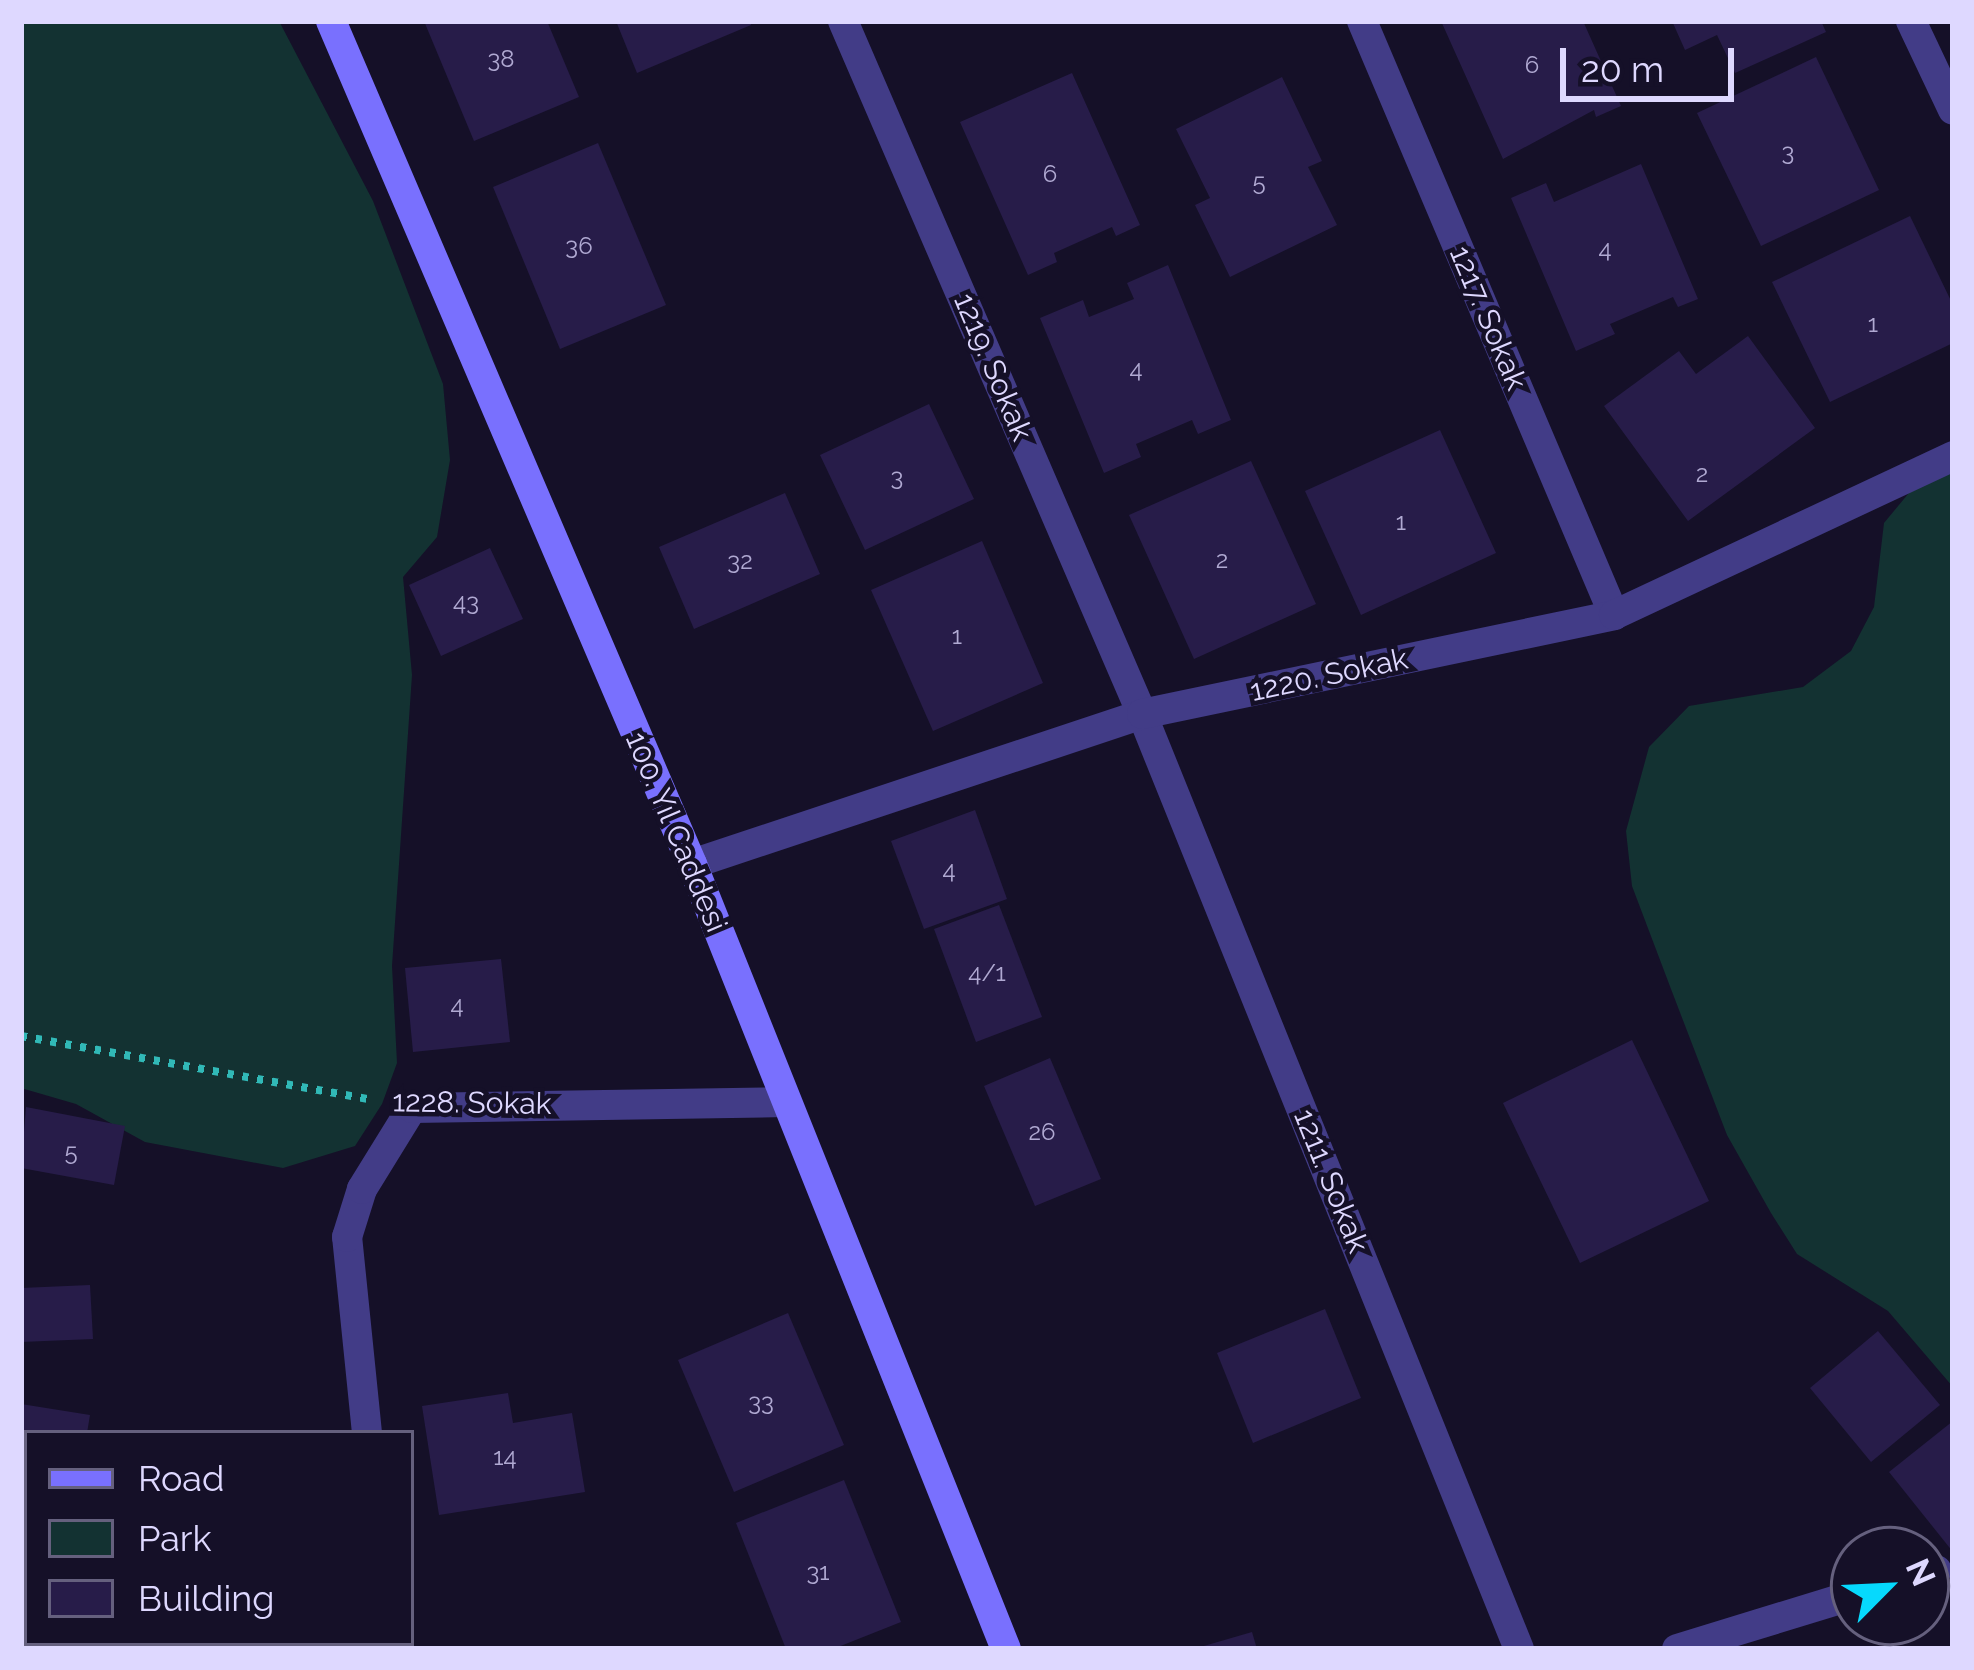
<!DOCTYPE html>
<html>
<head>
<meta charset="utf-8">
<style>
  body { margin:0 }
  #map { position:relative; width:1974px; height:1670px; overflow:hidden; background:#151028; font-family:Raleway,sans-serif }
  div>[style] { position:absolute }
  .green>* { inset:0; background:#133232 }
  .building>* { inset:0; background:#271c49 }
  .path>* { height:8px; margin-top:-4px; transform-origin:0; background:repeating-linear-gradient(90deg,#31b9b7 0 6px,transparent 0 15px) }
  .street>* { height:30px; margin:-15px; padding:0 15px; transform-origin:15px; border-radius:15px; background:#423c87 }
  .secondary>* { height:30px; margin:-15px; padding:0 15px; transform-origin:15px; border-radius:15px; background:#7970fe }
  span { translate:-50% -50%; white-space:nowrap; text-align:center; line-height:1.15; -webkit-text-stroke:9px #151028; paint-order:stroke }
  .number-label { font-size:24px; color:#b0a9d2 }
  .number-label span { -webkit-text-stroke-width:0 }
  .street-label { font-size:30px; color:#ded8ff }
  .frame { position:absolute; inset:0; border:24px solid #ded8ff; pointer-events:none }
  .legend { position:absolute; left:24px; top:1430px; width:390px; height:216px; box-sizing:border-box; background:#151028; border:3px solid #65607e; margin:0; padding:15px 21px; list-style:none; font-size:36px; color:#ded8ff }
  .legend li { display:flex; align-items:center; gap:24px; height:60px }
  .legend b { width:60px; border:3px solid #65607e }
  .north { position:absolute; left:1830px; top:1526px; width:120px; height:120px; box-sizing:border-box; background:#151028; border:3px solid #65607e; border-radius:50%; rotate:66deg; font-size:33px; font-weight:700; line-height:48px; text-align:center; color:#ded8ff }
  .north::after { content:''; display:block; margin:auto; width:42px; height:54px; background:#06d9fd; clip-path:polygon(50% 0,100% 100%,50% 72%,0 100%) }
  .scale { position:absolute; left:1560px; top:48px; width:174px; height:54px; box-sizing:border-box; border:6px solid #ded8ff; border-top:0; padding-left:15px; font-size:36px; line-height:42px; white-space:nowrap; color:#ded8ff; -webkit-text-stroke:9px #151028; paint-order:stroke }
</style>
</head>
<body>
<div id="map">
  <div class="green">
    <i style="clip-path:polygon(21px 21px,279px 21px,373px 201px,443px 384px,450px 460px,437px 537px,403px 577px,412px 675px,392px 966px,397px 1063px,382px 1104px,355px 1146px,283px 1168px,145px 1142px,76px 1104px,21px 1088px)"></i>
    <i style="clip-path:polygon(1953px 466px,1953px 1387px,1888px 1311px,1797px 1254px,1771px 1213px,1727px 1135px,1671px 989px,1632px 886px,1626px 831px,1649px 747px,1689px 706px,1803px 687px,1851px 651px,1874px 607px,1884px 523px,1913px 488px)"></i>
  </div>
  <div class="building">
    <i style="clip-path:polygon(424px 21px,547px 21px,579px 97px,474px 141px)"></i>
    <i style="clip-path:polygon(616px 21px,750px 21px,751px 25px,637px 73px)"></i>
    <i style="clip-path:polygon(1441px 21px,1583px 21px,1621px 106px,1596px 117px,1594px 110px,1503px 159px)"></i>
    <i style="clip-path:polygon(1672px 21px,1821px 21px,1826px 32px,1735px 73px,1717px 35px,1685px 50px)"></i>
    <i style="clip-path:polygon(1816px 57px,1879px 190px,1761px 246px,1697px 113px)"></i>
    <i style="clip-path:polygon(1072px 73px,1140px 225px,1116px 236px,1112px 227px,1054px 253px,1057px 262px,1028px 275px,960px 122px)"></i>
    <i style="clip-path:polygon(1282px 77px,1322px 161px,1308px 167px,1337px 225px,1230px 277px,1195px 205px,1210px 198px,1176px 129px)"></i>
    <i style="clip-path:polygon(598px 143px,666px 305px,560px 349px,493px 187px)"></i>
    <i style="clip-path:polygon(1641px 164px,1698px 299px,1678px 307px,1673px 297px,1610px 324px,1615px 334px,1576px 351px,1511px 198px,1546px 183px,1554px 202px)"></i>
    <i style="clip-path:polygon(1910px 216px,1953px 305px,1953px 343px,1830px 402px,1772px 282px)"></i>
    <i style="clip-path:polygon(1168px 265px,1231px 420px,1198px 434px,1192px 420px,1136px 444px,1141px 457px,1104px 473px,1040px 318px,1083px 300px,1089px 317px,1134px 299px,1127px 283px)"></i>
    <i style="clip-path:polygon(1748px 336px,1815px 428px,1688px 521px,1604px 406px,1679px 351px,1696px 374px)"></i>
    <i style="clip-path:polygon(929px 404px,974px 499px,865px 550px,820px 455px)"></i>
    <i style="clip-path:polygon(1440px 430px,1496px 553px,1361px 615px,1305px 491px)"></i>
    <i style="clip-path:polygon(1251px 461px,1316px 604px,1194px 659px,1129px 515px)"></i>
    <i style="clip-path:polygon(785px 493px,820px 574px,694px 629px,659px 547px)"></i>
    <i style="clip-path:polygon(982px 541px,1043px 683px,933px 731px,871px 590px)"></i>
    <i style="clip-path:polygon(490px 548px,523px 619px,441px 656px,409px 585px)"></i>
    <i style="clip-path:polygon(975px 810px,1007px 899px,924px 929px,891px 841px)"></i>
    <i style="clip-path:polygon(999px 905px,1042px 1017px,976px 1042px,934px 929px)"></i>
    <i style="clip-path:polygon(501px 959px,510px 1042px,413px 1052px,405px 968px)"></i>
    <i style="clip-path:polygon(1632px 1040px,1709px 1201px,1580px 1263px,1503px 1103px)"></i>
    <i style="clip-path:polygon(1050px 1058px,1101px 1179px,1035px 1206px,984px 1086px)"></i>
    <i style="clip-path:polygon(26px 1107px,125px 1126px,114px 1185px,21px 1168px)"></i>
    <i style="clip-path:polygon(90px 1285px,93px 1339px,21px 1342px,21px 1288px)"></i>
    <i style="clip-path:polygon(1325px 1309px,1361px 1398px,1253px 1443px,1217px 1353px)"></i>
    <i style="clip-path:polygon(788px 1313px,844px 1445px,734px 1492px,678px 1360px)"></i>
    <i style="clip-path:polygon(1878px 1331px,1940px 1405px,1871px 1462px,1810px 1388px)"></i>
    <i style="clip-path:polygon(508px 1393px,513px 1423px,572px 1413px,585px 1492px,439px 1515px,422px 1406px)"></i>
    <i style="clip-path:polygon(21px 1404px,90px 1415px,87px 1433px,27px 1433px,27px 1487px,21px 1486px)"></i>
    <i style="clip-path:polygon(1953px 1421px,1953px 1552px,1889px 1472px)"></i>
    <i style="clip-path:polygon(844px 1480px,901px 1622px,833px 1649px,786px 1649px,736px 1523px)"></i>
    <i style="clip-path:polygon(21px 1584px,27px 1585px,27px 1649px,21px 1649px)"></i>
    <i style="clip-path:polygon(1252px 1632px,1257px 1649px,1197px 1649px,1197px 1648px)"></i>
  </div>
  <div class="path">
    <i style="left:21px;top:1036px;width:353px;rotate:10.3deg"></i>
  </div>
  <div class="street">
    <i style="left:843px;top:21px;width:755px;rotate:66.66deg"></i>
    <i style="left:1142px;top:714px;width:1008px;rotate:68.04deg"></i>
    <i style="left:1362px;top:21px;width:645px;rotate:67.01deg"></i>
    <i style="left:1911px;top:21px;width:98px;rotate:64.7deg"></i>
    <i style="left:692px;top:864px;width:474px;rotate:-18.4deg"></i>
    <i style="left:1142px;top:714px;width:482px;rotate:-11.8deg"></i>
    <i style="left:1614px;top:615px;width:374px;rotate:-25.1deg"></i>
    <i style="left:367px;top:1433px;width:197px;rotate:-95.8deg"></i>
    <i style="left:347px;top:1237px;width:50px;rotate:-72.6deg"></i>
    <i style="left:362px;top:1189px;width:95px;rotate:-58.3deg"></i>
    <i style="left:412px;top:1108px;width:374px;rotate:-0.9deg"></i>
    <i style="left:1926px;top:1573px;width:11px;rotate:-15deg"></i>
    <i style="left:395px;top:1643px;width:6px;rotate:81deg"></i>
    <i style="left:1677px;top:1649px;width:185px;rotate:-17deg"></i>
  </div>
  <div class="secondary">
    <i style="left:331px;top:21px;width:917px;rotate:66.82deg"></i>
    <i style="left:692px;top:864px;width:845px;rotate:68.2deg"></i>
  </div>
  <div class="number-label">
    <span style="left:501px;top:59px">38</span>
    <span style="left:1532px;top:65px">6</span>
    <span style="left:1788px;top:152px">3</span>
    <span style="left:1050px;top:174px">6</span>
    <span style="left:1259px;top:182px">5</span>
    <span style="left:579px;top:246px">36</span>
    <span style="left:1605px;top:249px">4</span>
    <span style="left:1873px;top:324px">1</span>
    <span style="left:1136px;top:369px">4</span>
    <span style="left:1702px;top:474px">2</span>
    <span style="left:897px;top:477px">3</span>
    <span style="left:1401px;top:522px">1</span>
    <span style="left:1222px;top:560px">2</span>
    <span style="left:740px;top:561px">32</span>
    <span style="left:466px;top:602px">43</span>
    <span style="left:957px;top:636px">1</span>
    <span style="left:949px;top:870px">4</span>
    <span style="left:987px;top:973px">4/1</span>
    <span style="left:457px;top:1005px">4</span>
    <span style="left:1042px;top:1132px">26</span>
    <span style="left:71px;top:1152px">5</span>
    <span style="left:761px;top:1402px">33</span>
    <span style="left:505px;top:1457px">14</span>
    <span style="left:818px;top:1572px">31</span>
  </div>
  <div class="street-label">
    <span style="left:1488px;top:318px;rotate:67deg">1217. Sokak</span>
    <span style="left:993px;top:367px;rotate:67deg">1219. Sokak</span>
    <span style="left:1329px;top:675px;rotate:-12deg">1220. Sokak</span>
    <span style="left:676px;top:832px;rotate:67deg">100. Yıl Caddesi</span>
    <span style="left:472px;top:1103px;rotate:1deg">1228. Sokak</span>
    <span style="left:1331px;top:1181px;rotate:68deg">1211. Sokak</span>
  </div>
  <div class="frame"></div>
  <ul class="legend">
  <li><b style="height:15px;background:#7970fe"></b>Road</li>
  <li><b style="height:33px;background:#133232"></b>Park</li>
  <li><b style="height:33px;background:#271c49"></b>Building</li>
  </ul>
  <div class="north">N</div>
  <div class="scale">20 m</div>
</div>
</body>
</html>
